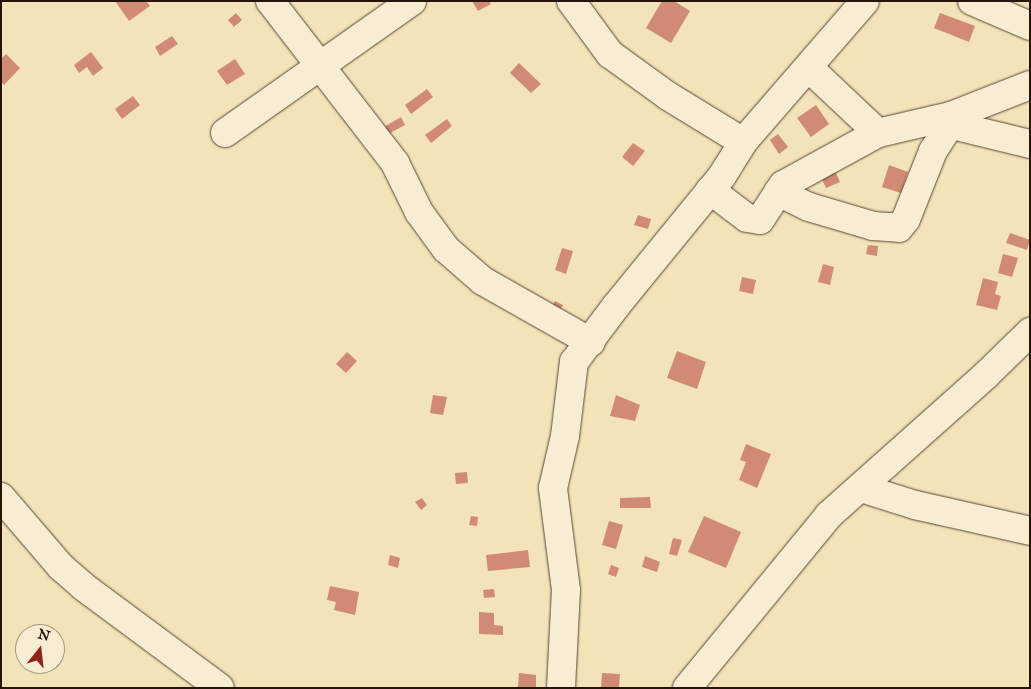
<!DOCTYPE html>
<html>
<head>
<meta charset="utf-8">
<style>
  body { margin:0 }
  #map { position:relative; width:1031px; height:689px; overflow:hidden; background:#f3e3b9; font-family:"IM FELL Great Primer",serif }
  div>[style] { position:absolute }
  .building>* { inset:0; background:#d18a74 }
  .roads { filter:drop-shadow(0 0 1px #584834) drop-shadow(0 0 1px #584834) }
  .minor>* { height:28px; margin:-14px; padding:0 14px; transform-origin:14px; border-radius:14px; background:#f7edd2 }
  span { translate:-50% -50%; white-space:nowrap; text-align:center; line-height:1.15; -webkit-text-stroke:4px #f7edd2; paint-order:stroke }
  .frame { position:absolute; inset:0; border:2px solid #241508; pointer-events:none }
  .north { position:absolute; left:15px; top:624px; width:50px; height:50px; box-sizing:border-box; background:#f7edd2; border:1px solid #a39781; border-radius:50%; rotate:16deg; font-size:14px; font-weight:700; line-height:20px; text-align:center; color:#241508 }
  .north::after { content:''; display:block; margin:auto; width:18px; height:22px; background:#8f2418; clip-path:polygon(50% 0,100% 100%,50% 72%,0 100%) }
</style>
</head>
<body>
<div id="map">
  <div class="building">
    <i style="clip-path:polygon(115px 1px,146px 1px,150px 6px,129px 21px)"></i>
    <i style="clip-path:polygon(472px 1px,489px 1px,491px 4px,478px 11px)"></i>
    <i style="clip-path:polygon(662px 1px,674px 1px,690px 11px,671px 43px,646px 28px)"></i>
    <i style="clip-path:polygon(236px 13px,242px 20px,234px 27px,228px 20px)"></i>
    <i style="clip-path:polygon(940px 13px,975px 26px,969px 42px,934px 28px)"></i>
    <i style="clip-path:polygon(172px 36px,178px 44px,160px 56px,155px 47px)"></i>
    <i style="clip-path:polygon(91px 52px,103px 68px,93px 76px,87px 67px,79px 73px,74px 65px)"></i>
    <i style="clip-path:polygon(6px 54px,20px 68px,4px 85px,1px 82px,1px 59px)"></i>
    <i style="clip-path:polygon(235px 59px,245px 74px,227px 85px,217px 71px)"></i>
    <i style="clip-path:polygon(519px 63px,541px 84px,531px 93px,510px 73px)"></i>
    <i style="clip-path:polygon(427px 89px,433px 97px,411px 114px,405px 105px)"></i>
    <i style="clip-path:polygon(133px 96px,140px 105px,122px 119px,115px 109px)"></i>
    <i style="clip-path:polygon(816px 105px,829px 124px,811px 137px,797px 118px)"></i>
    <i style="clip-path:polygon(401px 117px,405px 125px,388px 134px,384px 127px)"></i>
    <i style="clip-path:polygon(447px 119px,452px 126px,431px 143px,425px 135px)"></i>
    <i style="clip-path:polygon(778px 134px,788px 147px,779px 154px,770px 140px)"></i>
    <i style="clip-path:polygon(633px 143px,645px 151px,633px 166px,622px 157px)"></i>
    <i style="clip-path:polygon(832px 164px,840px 182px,826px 188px,818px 170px)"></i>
    <i style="clip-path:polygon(889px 165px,908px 172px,901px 193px,882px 187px)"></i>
    <i style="clip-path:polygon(638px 215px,651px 219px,648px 229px,634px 225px)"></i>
    <i style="clip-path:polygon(1010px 233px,1030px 240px,1027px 250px,1006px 243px)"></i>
    <i style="clip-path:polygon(868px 245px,878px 246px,877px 256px,866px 254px)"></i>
    <i style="clip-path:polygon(562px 248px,573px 251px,566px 274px,555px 270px)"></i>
    <i style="clip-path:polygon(1003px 254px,1018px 258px,1012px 277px,998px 273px)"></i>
    <i style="clip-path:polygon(823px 264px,834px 267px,830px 285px,818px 282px)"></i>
    <i style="clip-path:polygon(742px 277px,756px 280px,753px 294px,739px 291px)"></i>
    <i style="clip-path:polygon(983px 278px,998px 282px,995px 294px,1001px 296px,997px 310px,976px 305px)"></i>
    <i style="clip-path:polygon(555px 301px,563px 305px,559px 312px,551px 308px)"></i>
    <i style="clip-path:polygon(677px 351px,706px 362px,697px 389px,667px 378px)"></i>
    <i style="clip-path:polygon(347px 352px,357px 361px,346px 373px,336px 364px)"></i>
    <i style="clip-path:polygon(433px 395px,447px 397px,443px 415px,430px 413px)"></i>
    <i style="clip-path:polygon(616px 395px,640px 405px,635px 421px,610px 416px)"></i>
    <i style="clip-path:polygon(746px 444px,771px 454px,757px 488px,739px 480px,746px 462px,740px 460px)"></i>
    <i style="clip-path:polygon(467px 472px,468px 483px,456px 484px,455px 473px)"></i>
    <i style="clip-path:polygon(650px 497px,651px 508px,620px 508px,620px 498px)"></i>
    <i style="clip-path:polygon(422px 498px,427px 505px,421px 510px,415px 502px)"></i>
    <i style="clip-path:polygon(471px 516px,478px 517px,477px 526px,469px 525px)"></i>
    <i style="clip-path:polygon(704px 516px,741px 532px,726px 568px,688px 552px)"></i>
    <i style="clip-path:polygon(609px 521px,623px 525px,616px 549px,602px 545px)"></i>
    <i style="clip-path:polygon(673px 538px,682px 540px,677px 556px,669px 554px)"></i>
    <i style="clip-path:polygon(528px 550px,530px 567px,488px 571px,486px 555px)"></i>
    <i style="clip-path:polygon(390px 555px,400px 558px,398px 568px,388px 565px)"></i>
    <i style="clip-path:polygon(645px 556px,660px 562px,657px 572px,642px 567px)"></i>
    <i style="clip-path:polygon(611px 565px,619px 568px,616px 577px,608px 574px)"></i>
    <i style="clip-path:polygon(330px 586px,359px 592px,355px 615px,334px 610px,336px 602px,327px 600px)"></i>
    <i style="clip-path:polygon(494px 589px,495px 597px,484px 598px,483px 590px)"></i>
    <i style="clip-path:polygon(479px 612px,494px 613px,494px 625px,503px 626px,503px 635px,479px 634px)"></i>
    <i style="clip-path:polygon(519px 673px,536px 675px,536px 688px,518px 687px)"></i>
    <i style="clip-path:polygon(602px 673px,620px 674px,619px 688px,601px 688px)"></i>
  </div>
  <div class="roads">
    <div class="minor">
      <i style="left:270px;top:1px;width:205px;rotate:52.3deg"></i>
      <i style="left:395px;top:163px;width:55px;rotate:63.9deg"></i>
      <i style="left:419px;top:212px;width:46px;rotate:53.9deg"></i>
      <i style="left:446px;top:249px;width:49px;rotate:40.9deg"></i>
      <i style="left:483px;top:281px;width:124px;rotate:29.5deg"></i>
      <i style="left:571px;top:1px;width:66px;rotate:53.7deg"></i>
      <i style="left:610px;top:54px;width:72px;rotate:35.9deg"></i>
      <i style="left:668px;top:96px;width:88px;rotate:31.5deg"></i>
      <i style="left:972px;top:1px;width:63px;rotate:23.3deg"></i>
      <i style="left:809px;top:68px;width:95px;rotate:43.3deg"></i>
      <i style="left:951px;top:116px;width:11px;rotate:63deg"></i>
      <i style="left:956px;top:126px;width:76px;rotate:13.7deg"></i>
      <i style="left:225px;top:133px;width:229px;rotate:-35.2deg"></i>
      <i style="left:710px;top:190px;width:46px;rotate:37.1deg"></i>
      <i style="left:747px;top:218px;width:13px;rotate:9deg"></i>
      <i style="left:760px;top:220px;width:42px;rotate:-56.7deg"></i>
      <i style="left:783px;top:185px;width:108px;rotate:-28.7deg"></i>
      <i style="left:878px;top:133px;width:75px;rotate:-13.1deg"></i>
      <i style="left:951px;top:116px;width:85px;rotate:-21.4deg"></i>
      <i style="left:778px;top:192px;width:34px;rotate:26deg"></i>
      <i style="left:809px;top:207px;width:67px;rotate:16.5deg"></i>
      <i style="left:873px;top:226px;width:26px;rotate:4deg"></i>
      <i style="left:899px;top:228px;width:11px;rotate:-52deg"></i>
      <i style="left:906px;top:219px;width:73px;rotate:-68.3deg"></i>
      <i style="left:933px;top:151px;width:35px;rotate:-57deg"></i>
      <i style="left:861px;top:488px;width:57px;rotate:17.5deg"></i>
      <i style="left:915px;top:505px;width:118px;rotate:12.7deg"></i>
      <i style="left:1px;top:497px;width:92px;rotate:49.4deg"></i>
      <i style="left:61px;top:567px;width:30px;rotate:41deg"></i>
      <i style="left:84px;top:587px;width:169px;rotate:36.6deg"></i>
      <i style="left:561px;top:688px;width:98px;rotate:-87.1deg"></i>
      <i style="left:566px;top:590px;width:103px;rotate:-97.3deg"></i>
      <i style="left:553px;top:488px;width:53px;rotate:-77deg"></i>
      <i style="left:565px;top:436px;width:75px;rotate:-83.1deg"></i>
      <i style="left:574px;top:362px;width:70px;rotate:-53.1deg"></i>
      <i style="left:616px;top:306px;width:168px;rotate:-50.8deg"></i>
      <i style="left:722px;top:176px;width:40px;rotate:-58deg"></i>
      <i style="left:743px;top:142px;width:186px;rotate:-49.1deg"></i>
      <i style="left:687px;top:688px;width:224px;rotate:-50.6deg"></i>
      <i style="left:829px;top:515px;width:210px;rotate:-41.7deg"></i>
      <i style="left:986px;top:375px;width:62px;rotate:-44.3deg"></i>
    </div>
  </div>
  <div class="frame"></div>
  <div class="north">N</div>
</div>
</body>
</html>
